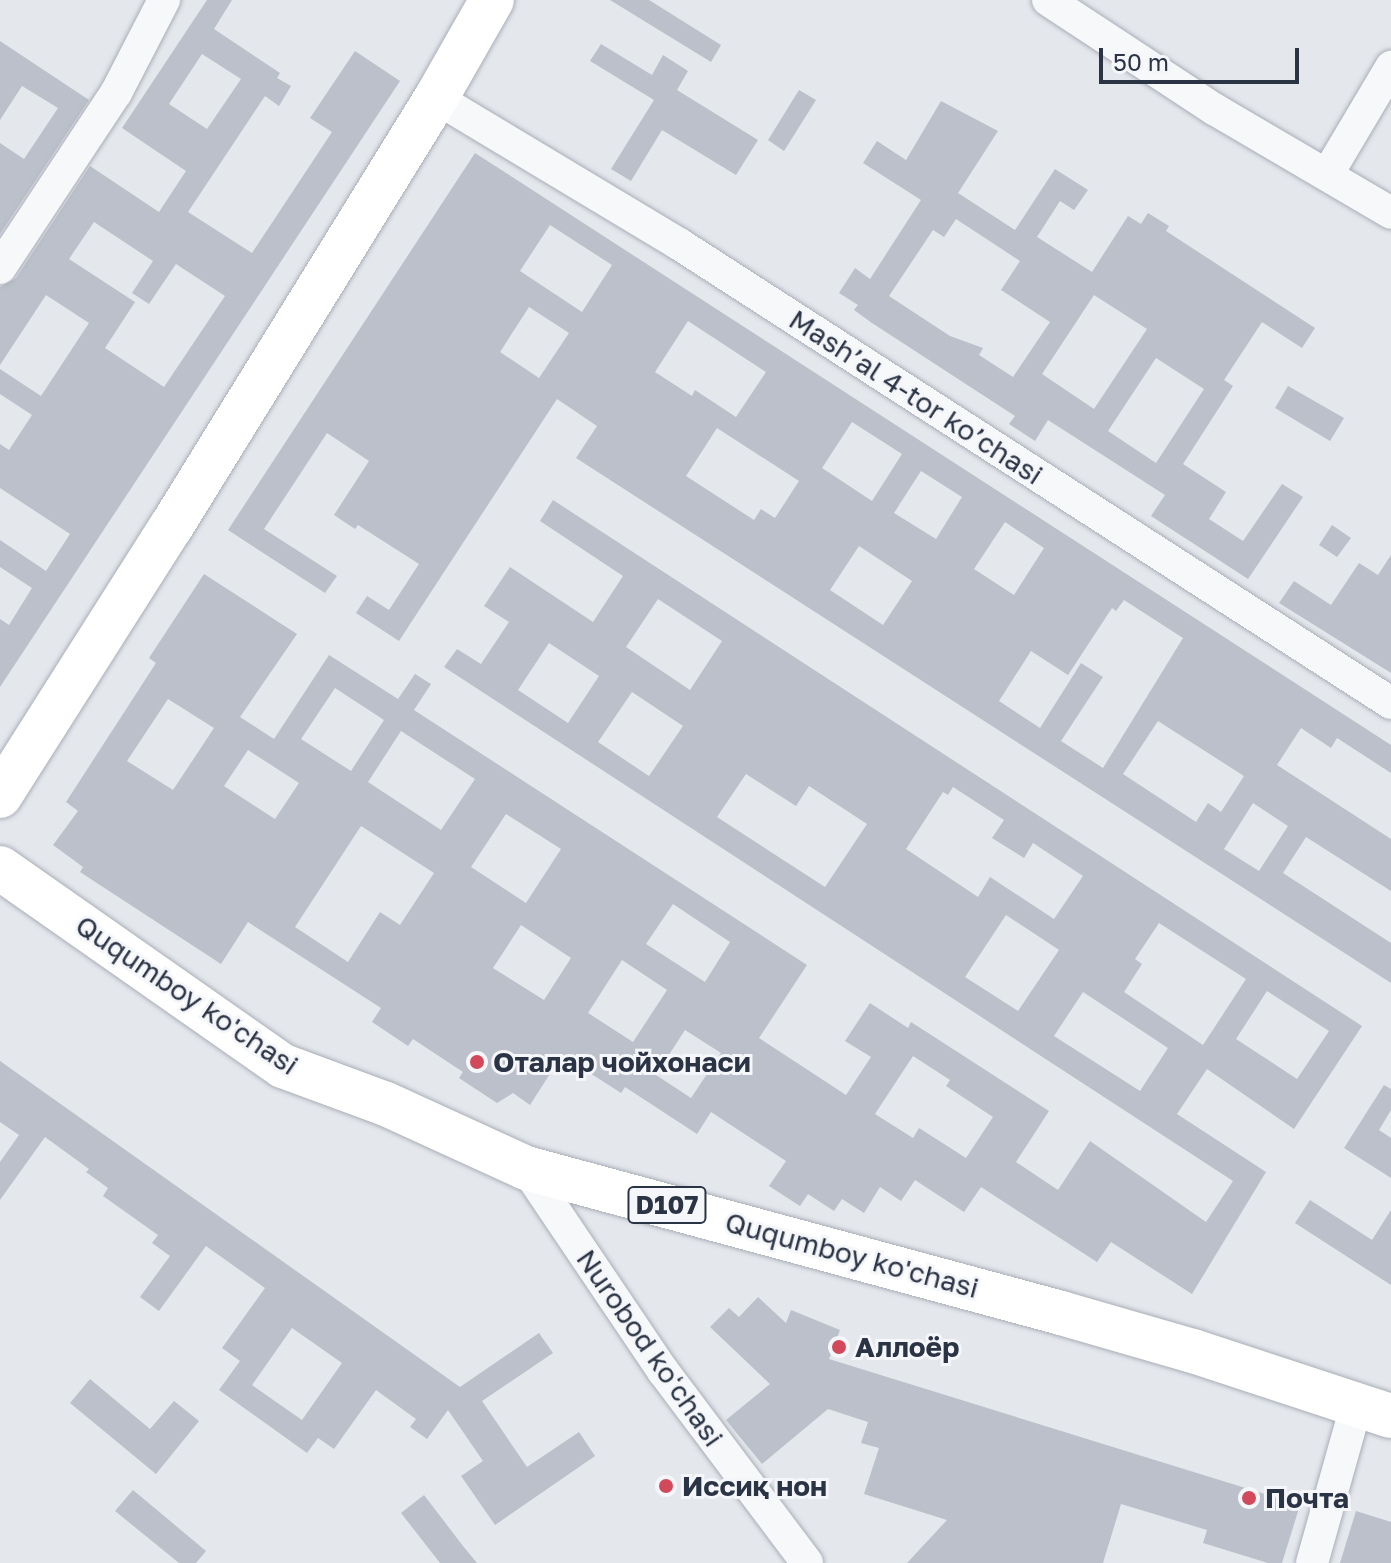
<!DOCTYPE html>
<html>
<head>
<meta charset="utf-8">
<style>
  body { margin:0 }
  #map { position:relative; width:1391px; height:1563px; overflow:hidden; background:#e4e7ec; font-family:"Golos Text",sans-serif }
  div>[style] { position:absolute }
  .building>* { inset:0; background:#bbc0ca }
  .roads { filter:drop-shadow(0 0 2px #a9aeb7) drop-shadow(0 0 2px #a9aeb7) }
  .street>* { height:32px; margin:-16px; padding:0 16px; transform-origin:16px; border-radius:16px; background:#f7f8fa }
  .secondary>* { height:44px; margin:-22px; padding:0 22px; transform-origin:22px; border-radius:22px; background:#fff }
  .primary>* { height:44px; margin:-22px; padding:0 22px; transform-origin:22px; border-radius:22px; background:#fff }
  .dots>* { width:22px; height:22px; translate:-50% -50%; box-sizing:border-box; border:4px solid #f4f6f9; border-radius:50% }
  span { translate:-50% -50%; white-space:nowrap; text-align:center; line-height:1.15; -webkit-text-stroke:6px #f4f6f9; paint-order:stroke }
  .shield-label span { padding:2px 6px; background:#f4f6f9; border:2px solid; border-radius:6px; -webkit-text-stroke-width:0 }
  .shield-label { font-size:26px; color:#2b3445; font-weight:700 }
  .street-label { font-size:28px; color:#2b3445 }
  .poi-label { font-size:28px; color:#2b3445; font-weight:700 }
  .left { translate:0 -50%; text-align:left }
  .scale { position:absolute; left:1099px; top:48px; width:200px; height:36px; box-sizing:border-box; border:4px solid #2b3445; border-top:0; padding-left:10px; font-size:24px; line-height:28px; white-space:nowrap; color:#2b3445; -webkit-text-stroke:6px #f4f6f9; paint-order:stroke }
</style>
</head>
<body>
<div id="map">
  <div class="building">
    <i style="clip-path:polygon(evenodd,207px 0,232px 0,214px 29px,280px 73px,277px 78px,291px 86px,279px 106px,265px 96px,188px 212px,252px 253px,332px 132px,310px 118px,355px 51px,400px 81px,0 687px,0 619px,9px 625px,32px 588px,0 567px,0 540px,46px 571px,70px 534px,0 488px,0 444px,9px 450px,32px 415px,0 394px,0 369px,41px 396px,89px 323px,46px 295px,0 365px,0 287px,16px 278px,90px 166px,159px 212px,186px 171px,122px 128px,207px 0,202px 54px,241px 79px,207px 129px,169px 104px,202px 54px,207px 0,94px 222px,153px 261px,132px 293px,149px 304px,176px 264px,225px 296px,164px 387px,105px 348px,135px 302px,69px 259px,94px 222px)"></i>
    <i style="clip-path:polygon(610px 0,649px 0,721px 45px,711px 62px)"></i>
    <i style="clip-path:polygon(0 41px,89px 100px,0 234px,0 143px,24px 159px,58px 108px,22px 86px,0 120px)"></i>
    <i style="clip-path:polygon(601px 44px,652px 75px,663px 55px,688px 71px,677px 90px,758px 140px,736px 175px,662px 130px,631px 181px,611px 169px,654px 100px,590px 61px)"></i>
    <i style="clip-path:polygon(799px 90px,816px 100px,784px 151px,768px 140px)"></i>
    <i style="clip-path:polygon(evenodd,941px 101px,998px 131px,958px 193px,1015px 230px,1055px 169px,1088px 190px,1074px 210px,1060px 201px,1037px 237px,1092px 272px,1128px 216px,1141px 224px,1148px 213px,1169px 226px,1166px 231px,1315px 328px,1302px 348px,1262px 322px,1224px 380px,1233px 386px,1183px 464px,1226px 492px,1209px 519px,1243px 541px,1282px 484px,1303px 497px,1248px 579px,1151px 516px,1165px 495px,1048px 420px,1035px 441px,1009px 424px,1015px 416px,872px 323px,854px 310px,858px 305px,839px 293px,855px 268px,870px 279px,921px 200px,863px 163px,877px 141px,906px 160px,941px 101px,956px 219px,1020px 261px,1001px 290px,1050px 322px,1013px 377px,979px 355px,983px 348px,950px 336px,889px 296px,933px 230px,944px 237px,956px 219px,941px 101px,1094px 295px,1147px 329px,1094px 409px,1042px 374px,1094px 295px,941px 101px,1156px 358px,1204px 389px,1156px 463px,1108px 431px,1156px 358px)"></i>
    <i style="clip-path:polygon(evenodd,475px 153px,1391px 745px,1391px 773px,1337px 738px,1331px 748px,1301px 728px,1277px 765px,1391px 839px,1391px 891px,1306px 837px,1283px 873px,1391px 943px,1391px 983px,576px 458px,597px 426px,557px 399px,399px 641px,356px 613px,367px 596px,389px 610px,419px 564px,358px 525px,355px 529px,334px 515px,369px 461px,327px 433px,264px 529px,337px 576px,325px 593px,228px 530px,475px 153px,550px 225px,612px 265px,582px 312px,520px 271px,550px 225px,475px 153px,529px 307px,569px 333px,539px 378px,500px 352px,529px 307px,475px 153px,688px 321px,766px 372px,736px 417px,695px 390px,692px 396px,655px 372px,688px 321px,475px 153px,852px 422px,902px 454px,872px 501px,822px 468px,852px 422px,475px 153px,717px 428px,799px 481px,775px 518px,761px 509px,754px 520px,686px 476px,717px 428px,475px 153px,921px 471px,962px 497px,936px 539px,894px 513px,921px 471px,475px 153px,1005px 522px,1044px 548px,1014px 595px,974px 569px,1005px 522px,475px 153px,859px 546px,912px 581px,883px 625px,830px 590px,859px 546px,475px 153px,1124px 600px,1183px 638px,1103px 768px,1061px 741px,1103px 677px,1081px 663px,1040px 728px,999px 701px,1031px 651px,1068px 675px,1112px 608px,1116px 611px,1124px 600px,475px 153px,1158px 721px,1244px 776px,1221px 812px,1208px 803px,1196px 822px,1123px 774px,1158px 721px,475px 153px,1253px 803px,1288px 826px,1259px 871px,1224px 849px,1253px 803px)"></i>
    <i style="clip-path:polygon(1288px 386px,1344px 418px,1330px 441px,1275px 408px)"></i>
    <i style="clip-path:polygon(evenodd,553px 500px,1362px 1026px,1294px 1129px,1207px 1069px,1177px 1114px,1266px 1172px,1192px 1294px,1111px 1242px,1097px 1262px,981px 1187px,964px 1212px,915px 1180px,901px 1201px,880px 1187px,864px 1213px,842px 1199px,834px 1211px,808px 1194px,800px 1206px,769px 1186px,786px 1161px,711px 1112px,697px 1134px,625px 1087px,621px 1093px,562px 1055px,530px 1105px,513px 1093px,497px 1103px,459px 1078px,463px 1072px,413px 1039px,408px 1046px,372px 1022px,381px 1008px,248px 922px,221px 964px,80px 872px,83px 867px,53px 845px,78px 811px,66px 802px,156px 663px,149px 658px,204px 574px,297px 634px,240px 717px,274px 739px,329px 655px,398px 699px,415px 674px,431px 684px,414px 710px,807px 965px,759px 1038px,846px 1095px,871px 1057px,845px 1041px,870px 1003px,908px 1028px,911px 1022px,1049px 1111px,1016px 1162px,1058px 1190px,1090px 1141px,1206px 1222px,1233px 1181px,444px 667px,457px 649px,481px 664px,509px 622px,484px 606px,510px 567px,593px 622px,623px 576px,540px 521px,553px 500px,658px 599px,722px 641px,690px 690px,626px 647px,658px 599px,553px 500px,549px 643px,599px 676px,568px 723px,518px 690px,549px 643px,553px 500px,335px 688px,384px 720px,351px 771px,301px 739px,335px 688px,553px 500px,632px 692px,683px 726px,649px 776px,598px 742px,632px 692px,553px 500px,168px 699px,214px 728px,173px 790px,127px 761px,168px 699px,553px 500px,401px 731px,475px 779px,441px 830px,368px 782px,401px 731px,553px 500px,248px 750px,299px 783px,275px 819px,224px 786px,248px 750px,553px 500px,746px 774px,796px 806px,809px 786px,867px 824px,825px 887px,717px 817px,746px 774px,553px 500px,953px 787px,1004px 820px,992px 838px,1024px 858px,1033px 843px,1083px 876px,1054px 919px,990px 877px,978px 897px,906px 849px,943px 792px,948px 795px,953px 787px,553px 500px,506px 814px,561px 849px,526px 903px,471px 867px,506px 814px,553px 500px,361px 826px,434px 873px,400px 925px,380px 912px,348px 962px,295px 927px,361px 826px,553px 500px,673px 904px,730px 942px,705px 982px,646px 944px,673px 904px,553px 500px,1006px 915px,1059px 950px,1018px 1011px,965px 977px,1006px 915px,553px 500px,1159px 923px,1246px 979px,1203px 1045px,1124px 992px,1142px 964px,1135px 959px,1159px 923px,553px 500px,521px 925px,571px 958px,544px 1000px,493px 968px,521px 925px,553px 500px,622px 960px,667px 990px,633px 1042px,588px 1013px,622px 960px,553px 500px,1267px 991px,1329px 1031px,1297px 1079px,1236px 1039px,1267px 991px,553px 500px,1083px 992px,1168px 1048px,1140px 1091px,1054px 1036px,1083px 992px,553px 500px,685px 1030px,721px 1053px,691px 1098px,656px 1075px,685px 1030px,553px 500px,913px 1056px,950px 1080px,946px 1086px,993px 1117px,966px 1158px,919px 1128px,913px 1138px,875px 1114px,913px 1056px)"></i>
    <i style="clip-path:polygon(1332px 525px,1351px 538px,1337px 557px,1319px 545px)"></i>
    <i style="clip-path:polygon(1391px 555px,1391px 673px,1279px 603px,1294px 581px,1331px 605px,1359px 563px,1378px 575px)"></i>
    <i style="clip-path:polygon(evenodd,0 1061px,460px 1387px,539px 1333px,553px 1353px,482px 1401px,527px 1467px,579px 1432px,595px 1456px,495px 1525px,461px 1476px,483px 1461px,448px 1410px,427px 1439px,410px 1427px,416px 1419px,376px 1390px,334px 1449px,318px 1438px,307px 1453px,219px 1390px,240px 1361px,222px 1348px,265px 1288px,206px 1246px,159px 1311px,140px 1297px,170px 1256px,152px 1243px,158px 1235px,103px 1196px,108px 1188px,86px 1172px,89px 1169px,45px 1137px,0 1200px,0 1162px,19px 1135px,0 1122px,0 1061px,292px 1328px,342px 1363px,302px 1420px,252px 1385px,292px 1328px)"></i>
    <i style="clip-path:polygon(1384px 1085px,1391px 1089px,1391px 1110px,1379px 1130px,1391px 1138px,1391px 1178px,1344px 1148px)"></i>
    <i style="clip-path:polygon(1310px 1200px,1372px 1240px,1391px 1210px,1391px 1285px,1295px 1223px)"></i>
    <i style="clip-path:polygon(758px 1297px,786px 1323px,791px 1310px,840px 1330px,829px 1359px,1300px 1505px,1282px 1563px,1268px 1563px,1203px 1543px,1207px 1530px,1121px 1504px,1103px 1563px,907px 1563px,947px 1520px,864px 1494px,879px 1448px,861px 1443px,868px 1422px,828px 1409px,762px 1464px,726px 1420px,770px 1384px,710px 1327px,729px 1308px,739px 1317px)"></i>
    <i style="clip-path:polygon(90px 1379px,150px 1429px,174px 1401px,199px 1421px,156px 1474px,70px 1403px)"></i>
    <i style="clip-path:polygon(133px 1490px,206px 1551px,196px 1563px,179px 1563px,115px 1511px)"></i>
    <i style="clip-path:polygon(424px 1495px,463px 1546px,477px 1563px,440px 1563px,401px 1513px)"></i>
    <i style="clip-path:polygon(1356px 1511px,1391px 1522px,1391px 1563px,1340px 1563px)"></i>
  </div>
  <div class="roads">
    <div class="street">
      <i style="left:1048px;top:0;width:199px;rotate:33.3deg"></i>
      <i style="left:1214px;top:109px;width:205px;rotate:30.4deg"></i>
      <i style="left:436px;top:98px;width:283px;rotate:31deg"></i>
      <i style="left:679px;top:244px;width:847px;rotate:32.81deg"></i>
      <i style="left:1327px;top:175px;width:126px;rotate:-59.3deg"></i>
      <i style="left:0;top:268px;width:210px;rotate:-56.5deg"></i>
      <i style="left:116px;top:93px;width:105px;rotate:-62.7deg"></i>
      <i style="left:526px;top:1168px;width:245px;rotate:56deg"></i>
      <i style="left:663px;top:1371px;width:240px;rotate:53.1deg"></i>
      <i style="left:1312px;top:1563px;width:163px;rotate:-74.3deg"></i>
    </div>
    <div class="secondary">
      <i style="left:0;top:796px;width:319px;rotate:-57.6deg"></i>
      <i style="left:171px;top:527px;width:504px;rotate:-58.3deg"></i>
      <i style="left:436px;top:98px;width:113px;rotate:-60.3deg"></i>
    </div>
    <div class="primary">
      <i style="left:0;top:868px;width:345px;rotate:35deg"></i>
      <i style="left:283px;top:1066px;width:110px;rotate:20.3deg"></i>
      <i style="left:386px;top:1104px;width:154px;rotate:24.6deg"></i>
      <i style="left:526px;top:1168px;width:554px;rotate:15.16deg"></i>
      <i style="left:1061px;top:1313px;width:137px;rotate:16.1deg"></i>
      <i style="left:1193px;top:1351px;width:208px;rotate:18.2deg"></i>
    </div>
  </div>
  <div class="dots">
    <i style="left:477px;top:1062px;background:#d1495b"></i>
    <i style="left:839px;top:1347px;background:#d1495b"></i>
    <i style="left:666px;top:1486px;background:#d1495b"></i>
    <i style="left:1249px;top:1498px;background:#d1495b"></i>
  </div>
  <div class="shield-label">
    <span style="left:667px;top:1205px">D107</span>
  </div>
  <div class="street-label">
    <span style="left:916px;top:397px;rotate:33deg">Mashʼal 4-tor koʼchasi</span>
    <span style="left:187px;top:995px;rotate:34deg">Ququmboy ko'chasi</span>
    <span style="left:852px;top:1255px;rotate:15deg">Ququmboy ko'chasi</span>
    <span style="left:650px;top:1348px;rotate:55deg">Nurobod koʻchasi</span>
  </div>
  <div class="poi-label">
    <span class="left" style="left:493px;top:1062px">Оталар чойхонаси</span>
    <span class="left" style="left:855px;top:1347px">Аллоёр</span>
    <span class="left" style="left:682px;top:1486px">Иссиқ нон</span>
    <span class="left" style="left:1265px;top:1498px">Почта</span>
  </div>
  <div class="scale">50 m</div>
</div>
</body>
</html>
